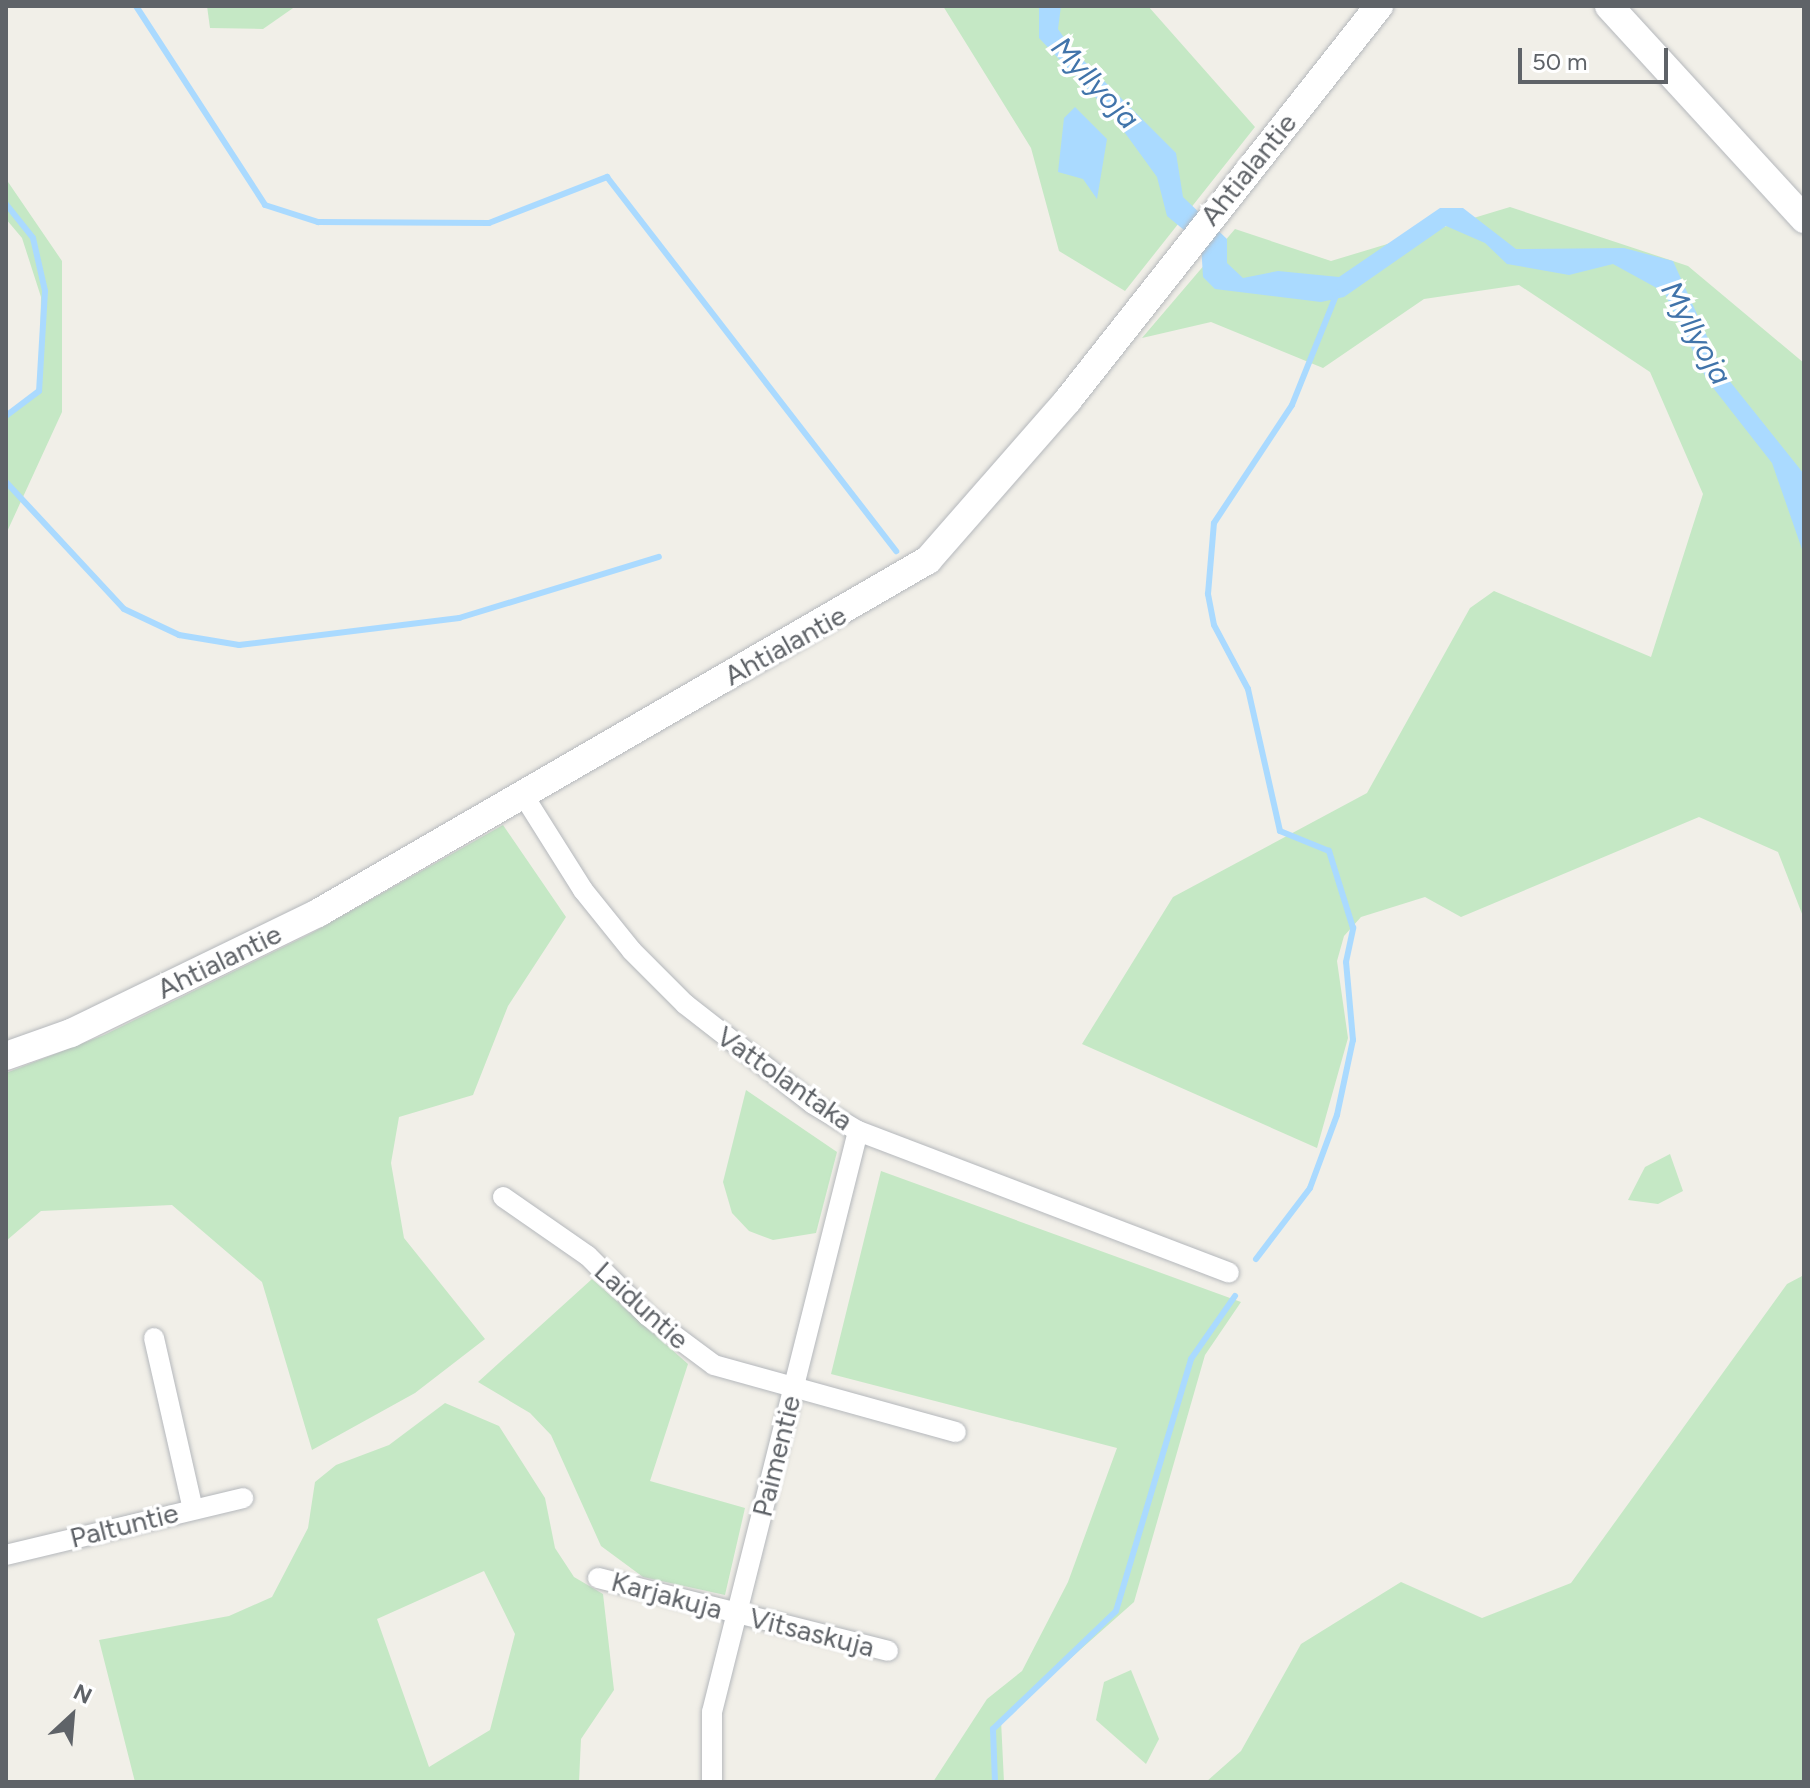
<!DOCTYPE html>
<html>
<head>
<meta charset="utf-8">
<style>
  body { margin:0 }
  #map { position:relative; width:1810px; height:1788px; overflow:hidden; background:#f1efe8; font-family:Figtree,sans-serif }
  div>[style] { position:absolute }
  .green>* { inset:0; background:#c5e8c5 }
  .water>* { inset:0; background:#aadaff }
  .stream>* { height:6px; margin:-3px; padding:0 3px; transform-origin:3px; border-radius:3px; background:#aadaff }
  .roads { filter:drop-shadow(0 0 2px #b5b8bc) drop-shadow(0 0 2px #b5b8bc) }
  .street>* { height:20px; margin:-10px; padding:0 10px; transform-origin:10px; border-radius:10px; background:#fff }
  .secondary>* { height:28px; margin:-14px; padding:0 14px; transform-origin:14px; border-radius:14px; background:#fff }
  span { translate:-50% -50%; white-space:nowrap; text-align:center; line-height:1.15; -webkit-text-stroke:7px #fff; paint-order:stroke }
  .street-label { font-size:28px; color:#5f6368 }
  .water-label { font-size:30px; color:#4174aa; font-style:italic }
  .frame { position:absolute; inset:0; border:8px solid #5f6368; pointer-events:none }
  .north { position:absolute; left:32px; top:1676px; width:80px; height:80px; -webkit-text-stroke:6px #fff; paint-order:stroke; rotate:26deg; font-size:22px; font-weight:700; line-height:32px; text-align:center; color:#5f6368 }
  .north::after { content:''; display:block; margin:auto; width:28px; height:36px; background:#5f6368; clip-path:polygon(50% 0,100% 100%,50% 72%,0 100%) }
  .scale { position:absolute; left:1518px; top:48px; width:150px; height:36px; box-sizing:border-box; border:4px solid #5f6368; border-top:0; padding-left:10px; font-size:24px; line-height:28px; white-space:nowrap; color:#5f6368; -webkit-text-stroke:6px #fff; paint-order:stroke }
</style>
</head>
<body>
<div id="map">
  <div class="green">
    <i style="clip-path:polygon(207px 6px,296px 6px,263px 29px,210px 28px)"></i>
    <i style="clip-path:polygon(943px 6px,1148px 6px,1255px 127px,1125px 291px,1059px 251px,1031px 148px)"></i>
    <i style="clip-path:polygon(6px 179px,62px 261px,62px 412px,6px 534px,6px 416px,39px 391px,41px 297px,22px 238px,6px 219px)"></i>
    <i style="clip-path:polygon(1510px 207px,1688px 266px,1804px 363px,1804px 919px,1778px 852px,1699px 817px,1461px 917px,1425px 897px,1361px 917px,1344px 936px,1337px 961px,1348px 1038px,1317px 1148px,1082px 1044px,1173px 897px,1367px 793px,1470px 608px,1494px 591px,1651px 657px,1703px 494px,1650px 372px,1519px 285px,1424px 299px,1323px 368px,1211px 322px,1142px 338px,1235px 229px,1331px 261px)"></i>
    <i style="clip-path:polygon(503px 825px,566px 917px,508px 1006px,473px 1095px,399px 1117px,391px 1163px,404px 1238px,485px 1339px,415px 1393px,312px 1450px,262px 1282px,172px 1205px,41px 1211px,6px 1241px,6px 1073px,104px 1035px,312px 933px)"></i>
    <i style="clip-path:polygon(746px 1090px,837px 1152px,816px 1233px,773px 1240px,749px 1231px,732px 1213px,723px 1182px)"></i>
    <i style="clip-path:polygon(1670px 1154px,1683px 1191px,1658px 1204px,1628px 1200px,1645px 1167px)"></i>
    <i style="clip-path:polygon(881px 1171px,1241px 1302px,1205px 1355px,1134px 1602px,1001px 1720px,1004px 1782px,933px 1782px,987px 1699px,1022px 1671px,1068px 1582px,1117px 1448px,831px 1374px)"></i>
    <i style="clip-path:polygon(1804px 1275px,1804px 1782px,1206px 1782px,1241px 1751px,1301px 1644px,1401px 1582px,1482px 1618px,1571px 1583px,1787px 1284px)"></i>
    <i style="clip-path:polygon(592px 1279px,688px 1364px,650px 1481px,745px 1508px,725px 1595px,643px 1577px,601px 1546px,551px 1435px,530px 1413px,478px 1382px)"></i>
    <i style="clip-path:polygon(evenodd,445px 1403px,499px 1426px,545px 1498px,555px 1548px,574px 1577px,603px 1594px,614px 1690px,581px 1739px,579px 1782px,135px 1782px,99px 1640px,229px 1616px,272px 1597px,308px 1528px,315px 1482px,336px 1465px,389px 1445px,445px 1403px,484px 1571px,515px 1634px,490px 1730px,429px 1767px,377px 1619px,484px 1571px)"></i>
    <i style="clip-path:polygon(1131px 1670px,1159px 1739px,1146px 1764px,1096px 1720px,1104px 1682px)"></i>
  </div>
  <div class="water">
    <i style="clip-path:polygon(1039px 6px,1061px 6px,1058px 29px,1072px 49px,1176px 153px,1183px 197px,1227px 239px,1227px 263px,1243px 278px,1278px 271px,1339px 277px,1440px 208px,1463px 208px,1516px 249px,1624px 248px,1673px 261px,1724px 374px,1804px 474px,1804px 555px,1772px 463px,1707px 380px,1664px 292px,1613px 264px,1569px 275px,1507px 264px,1485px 243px,1446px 226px,1344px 297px,1321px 302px,1215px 289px,1203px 277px,1201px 244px,1167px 216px,1157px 177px,1112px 115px,1039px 38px)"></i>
    <i style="clip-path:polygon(1075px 107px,1107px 139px,1097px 199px,1083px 179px,1058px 172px,1064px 118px)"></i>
  </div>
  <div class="stream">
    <i style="left:136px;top:6px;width:237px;rotate:57deg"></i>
    <i style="left:265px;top:205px;width:56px;rotate:17.8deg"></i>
    <i style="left:318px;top:222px;width:171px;rotate:0.3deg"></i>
    <i style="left:489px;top:223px;width:127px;rotate:-21.3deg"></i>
    <i style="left:607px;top:177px;width:473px;rotate:52.3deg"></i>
    <i style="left:6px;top:204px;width:43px;rotate:51.5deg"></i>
    <i style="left:33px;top:238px;width:54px;rotate:77.2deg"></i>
    <i style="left:45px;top:291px;width:100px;rotate:93.4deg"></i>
    <i style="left:39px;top:391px;width:41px;rotate:142.9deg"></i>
    <i style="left:6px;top:482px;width:173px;rotate:47.1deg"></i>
    <i style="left:124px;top:609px;width:61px;rotate:25.3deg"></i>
    <i style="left:179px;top:635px;width:61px;rotate:9.5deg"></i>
    <i style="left:239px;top:645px;width:222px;rotate:-7deg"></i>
    <i style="left:459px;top:618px;width:209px;rotate:-17deg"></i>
    <i style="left:1256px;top:1259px;width:89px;rotate:-52.7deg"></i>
    <i style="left:1310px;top:1188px;width:78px;rotate:-69.7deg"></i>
    <i style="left:1337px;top:1115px;width:77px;rotate:-78deg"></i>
    <i style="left:1353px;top:1040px;width:78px;rotate:-95.1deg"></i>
    <i style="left:1346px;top:962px;width:35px;rotate:-78deg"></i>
    <i style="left:1353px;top:928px;width:81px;rotate:-107.3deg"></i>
    <i style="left:1329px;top:851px;width:53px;rotate:-157.8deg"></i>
    <i style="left:1280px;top:831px;width:146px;rotate:-102.7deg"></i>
    <i style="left:1248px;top:689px;width:72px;rotate:-118deg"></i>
    <i style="left:1214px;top:625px;width:32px;rotate:-101deg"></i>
    <i style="left:1208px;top:594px;width:71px;rotate:-85.2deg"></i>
    <i style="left:1214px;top:523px;width:141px;rotate:-56.5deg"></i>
    <i style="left:1292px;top:405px;width:121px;rotate:-68.1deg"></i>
    <i style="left:995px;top:1782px;width:53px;rotate:-92.2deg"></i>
    <i style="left:993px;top:1729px;width:170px;rotate:-43.8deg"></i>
    <i style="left:1116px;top:1611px;width:263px;rotate:-73.4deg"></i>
    <i style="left:1191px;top:1359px;width:77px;rotate:-55.1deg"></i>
  </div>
  <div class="roads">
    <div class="street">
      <i style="left:522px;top:793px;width:115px;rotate:57.8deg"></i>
      <i style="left:583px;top:890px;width:78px;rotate:51.2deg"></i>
      <i style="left:632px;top:951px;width:75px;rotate:45deg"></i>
      <i style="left:685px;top:1004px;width:162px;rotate:38deg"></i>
      <i style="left:813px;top:1104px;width:52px;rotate:31deg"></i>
      <i style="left:858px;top:1131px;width:397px;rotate:20.9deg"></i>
      <i style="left:503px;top:1197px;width:103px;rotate:34.8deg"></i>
      <i style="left:588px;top:1256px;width:85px;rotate:45deg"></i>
      <i style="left:648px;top:1316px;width:82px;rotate:36.6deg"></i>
      <i style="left:714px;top:1365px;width:251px;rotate:15.5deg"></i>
      <i style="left:154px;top:1338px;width:175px;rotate:77.2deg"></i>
      <i style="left:6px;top:1555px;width:244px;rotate:-13.5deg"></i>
      <i style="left:598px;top:1578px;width:299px;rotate:14.1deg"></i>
      <i style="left:712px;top:1782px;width:70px;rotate:-90deg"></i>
      <i style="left:712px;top:1712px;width:599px;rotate:-75.89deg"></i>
    </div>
    <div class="secondary">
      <i style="left:1609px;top:6px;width:289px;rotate:47.5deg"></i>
      <i style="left:6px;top:1056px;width:69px;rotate:-19.5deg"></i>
      <i style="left:71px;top:1033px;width:275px;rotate:-25.9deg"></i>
      <i style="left:318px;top:913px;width:705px;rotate:-30.06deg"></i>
      <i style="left:928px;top:560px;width:213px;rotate:-48.8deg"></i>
      <i style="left:1068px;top:400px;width:502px;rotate:-51.71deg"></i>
    </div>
  </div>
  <div class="street-label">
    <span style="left:1248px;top:169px;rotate:-51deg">Ahtialantie</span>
    <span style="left:785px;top:645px;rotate:-29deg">Ahtialantie</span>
    <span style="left:219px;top:961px;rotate:-26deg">Ahtialantie</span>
    <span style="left:785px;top:1078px;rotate:35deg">Vattolantaka</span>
    <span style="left:642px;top:1305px;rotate:42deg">Laiduntie</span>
    <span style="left:776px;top:1456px;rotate:-76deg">Paimentie</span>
    <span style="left:124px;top:1525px;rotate:-14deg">Paltuntie</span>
    <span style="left:667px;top:1595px;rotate:15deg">Karjakuja</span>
    <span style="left:812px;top:1632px;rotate:14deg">Vitsaskuja</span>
  </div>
  <div class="water-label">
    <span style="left:1095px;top:83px;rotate:47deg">Myllyoja</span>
    <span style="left:1696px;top:333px;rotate:61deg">Myllyoja</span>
  </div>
  <div class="frame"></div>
  <div class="north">N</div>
  <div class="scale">50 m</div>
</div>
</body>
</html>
